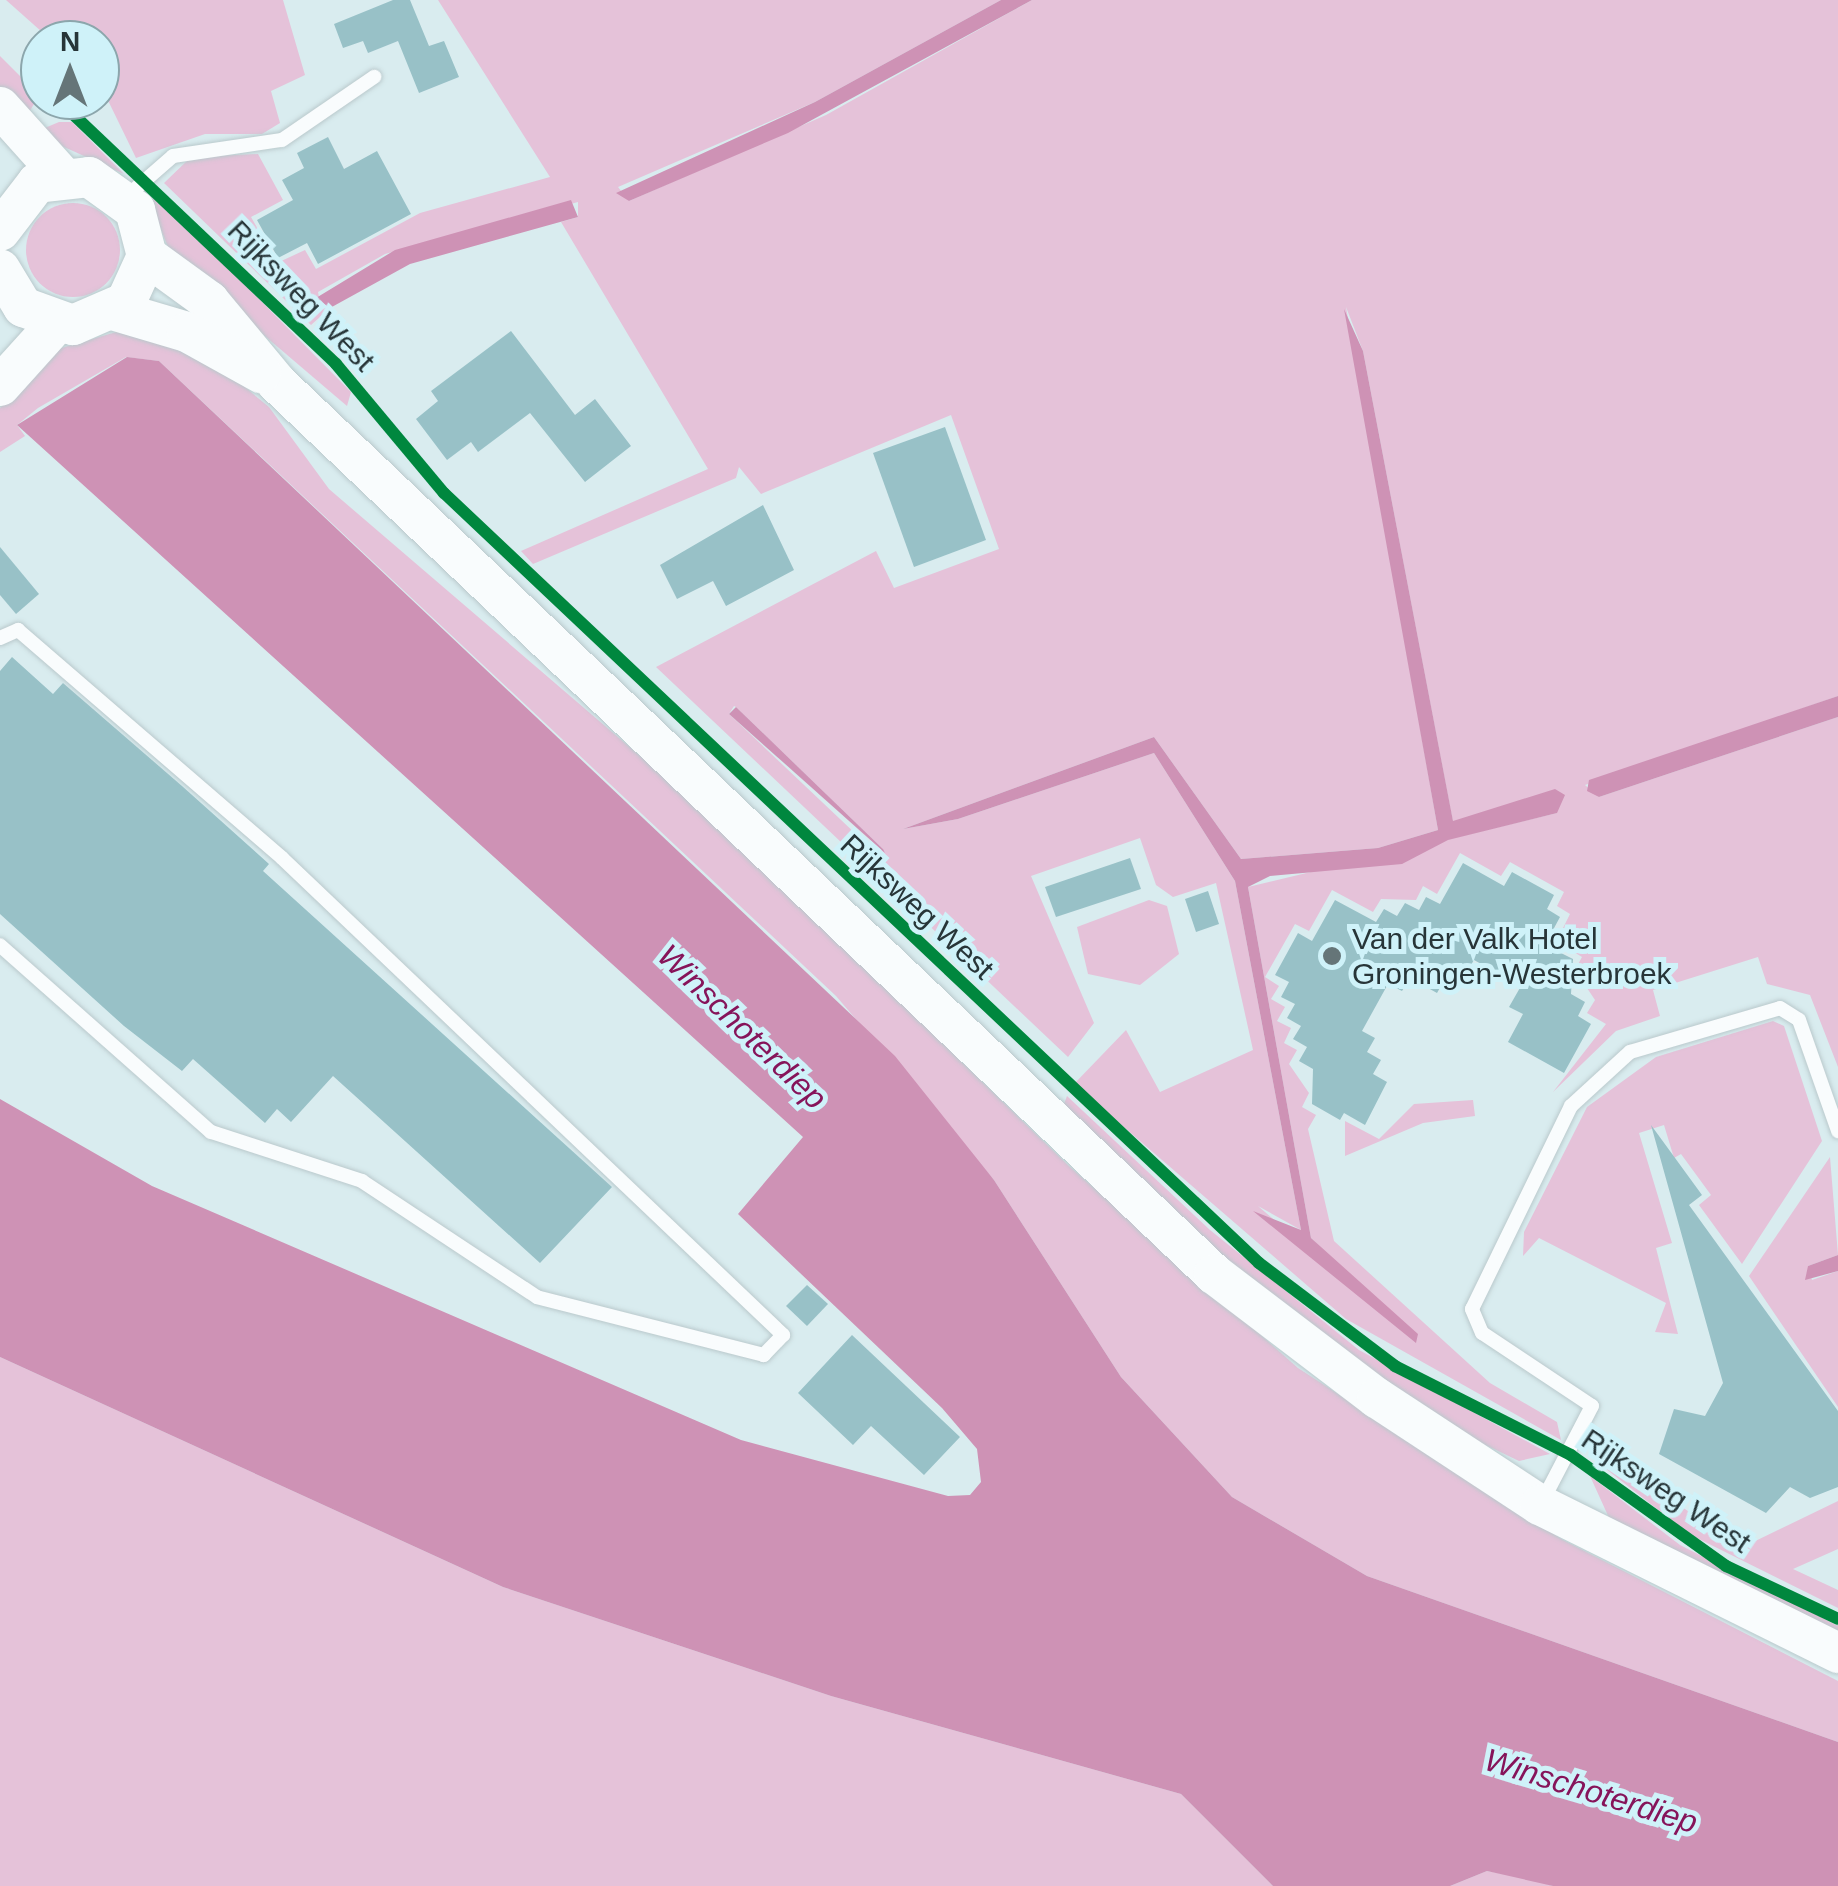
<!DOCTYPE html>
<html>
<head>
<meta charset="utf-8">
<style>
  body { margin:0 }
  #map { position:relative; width:1838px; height:1886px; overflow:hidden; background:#d9ecef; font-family:Arial,sans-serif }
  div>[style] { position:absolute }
  .green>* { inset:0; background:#e5c2d9 }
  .round { border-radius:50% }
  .water>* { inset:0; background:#ce92b5 }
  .building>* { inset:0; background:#98c1c7 }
  .roads { filter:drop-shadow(0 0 2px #bac9cc) drop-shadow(0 0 2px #bac9cc) }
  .service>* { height:14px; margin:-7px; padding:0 7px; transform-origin:7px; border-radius:7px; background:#f9fcfd }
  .secondary>* { height:40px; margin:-20px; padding:0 20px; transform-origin:20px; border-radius:20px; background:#f9fcfd }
  .cycleway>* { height:12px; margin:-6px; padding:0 6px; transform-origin:6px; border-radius:6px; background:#00873e }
  .dots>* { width:28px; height:28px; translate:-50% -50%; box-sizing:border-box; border:5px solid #cff2f9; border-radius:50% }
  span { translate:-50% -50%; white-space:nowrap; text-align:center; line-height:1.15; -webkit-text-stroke:10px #cff2f9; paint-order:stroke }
  .street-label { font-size:30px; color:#273538 }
  .poi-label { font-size:30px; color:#273538 }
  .left { translate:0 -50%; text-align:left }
  .water-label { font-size:32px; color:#86145a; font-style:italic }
  .north { position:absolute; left:20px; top:20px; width:100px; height:100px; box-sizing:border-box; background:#cff2f9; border:2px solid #8ca6ac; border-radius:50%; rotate:0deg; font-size:28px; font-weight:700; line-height:40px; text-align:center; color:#273538 }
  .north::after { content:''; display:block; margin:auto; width:35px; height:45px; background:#657578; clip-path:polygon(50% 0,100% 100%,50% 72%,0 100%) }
</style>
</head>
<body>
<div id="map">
  <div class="green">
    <i style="clip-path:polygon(6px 0,283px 0,305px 75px,271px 91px,280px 123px,262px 134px,205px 134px,136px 158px,100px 84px,100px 40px,51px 40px)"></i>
    <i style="clip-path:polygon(evenodd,438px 0,1001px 0,815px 102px,618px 187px,629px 201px,826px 115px,1032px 0,1838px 0,1838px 696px,1585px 785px,1599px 797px,1838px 717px,1838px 1067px,1810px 995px,1767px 984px,1758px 957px,1653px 990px,1660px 1016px,1616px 1031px,1553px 1092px,1606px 1024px,1587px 1013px,1595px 1000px,1575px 970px,1582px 957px,1569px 949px,1576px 935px,1563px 928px,1570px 914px,1557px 906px,1564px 892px,1510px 862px,1501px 876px,1460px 853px,1437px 894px,1423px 886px,1416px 900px,1381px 899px,1373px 912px,1332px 890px,1309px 931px,1295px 924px,1265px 977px,1279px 986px,1271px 999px,1285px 1007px,1277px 1021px,1291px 1028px,1284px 1043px,1297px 1050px,1289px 1064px,1309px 1093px,1302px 1107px,1316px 1115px,1308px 1129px,1334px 1241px,1490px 1383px,1557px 1422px,1561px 1440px,1346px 1319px,1074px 1084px,1126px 1030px,1160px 1092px,1253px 1050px,1216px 883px,1173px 897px,1156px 885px,1140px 838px,1031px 876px,1094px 1023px,1068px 1057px,656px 667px,876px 551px,894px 588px,999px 549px,951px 415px,761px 494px,739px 467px,736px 478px,533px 564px,521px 551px,708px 469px,561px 222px,578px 217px,578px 202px,385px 254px,318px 292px,321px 308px,330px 308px,311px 325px,164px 183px,191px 157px,258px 154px,283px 200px,251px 217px,277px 263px,305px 250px,316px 269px,420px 213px,550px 177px,438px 0,1346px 307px,1363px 351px,1453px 822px,1557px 813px,1248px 887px,1311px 1238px,1416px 1342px,1258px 1206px,1301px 1230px,1235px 881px,1154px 753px,958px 819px,903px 829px,1154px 737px,1241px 859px,1378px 848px,1438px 830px,1346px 307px,438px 0,734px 706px,736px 707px,883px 849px,877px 854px,729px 714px,734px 706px)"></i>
    <i style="clip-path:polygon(0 56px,39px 95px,23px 123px,0 86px)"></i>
    <i style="clip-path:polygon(59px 122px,72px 122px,124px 174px,33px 133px)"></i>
    <i style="clip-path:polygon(156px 195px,351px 392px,347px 406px,172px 257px,150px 202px)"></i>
    <i class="round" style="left:26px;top:203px;width:94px;height:94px"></i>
    <i style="clip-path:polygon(130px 328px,229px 374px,269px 407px,329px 489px,689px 798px,1069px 1166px,1298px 1368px,1563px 1540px,1838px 1681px,1838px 1742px,1367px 1576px,1232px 1497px,1121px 1377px,994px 1180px,836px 996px,159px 361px,126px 357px,38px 408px,17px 425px,25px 436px,0 452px,0 408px,58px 349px)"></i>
    <i style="clip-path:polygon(1149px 900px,1167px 906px,1179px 954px,1140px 985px,1088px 974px,1077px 927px)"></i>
    <i style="clip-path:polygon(1773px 1021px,1784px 1026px,1822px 1141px,1742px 1264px,1699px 1205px,1711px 1195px,1681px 1154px,1674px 1158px,1664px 1125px,1639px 1133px,1672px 1243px,1656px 1248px,1678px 1334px,1655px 1332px,1666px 1303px,1539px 1238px,1523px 1256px,1524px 1232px,1587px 1107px,1656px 1057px)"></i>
    <i style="clip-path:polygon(1067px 1096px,1210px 1230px,1359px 1350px,1550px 1454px,1519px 1461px,1448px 1427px,1245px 1277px,1064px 1104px)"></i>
    <i style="clip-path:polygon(1473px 1100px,1475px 1116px,1423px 1123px,1345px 1156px,1345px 1121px,1379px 1139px,1414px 1104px)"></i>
    <i style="clip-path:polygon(1830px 1157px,1838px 1255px,1808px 1266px,1812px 1280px,1838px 1271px,1838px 1407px,1749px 1276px)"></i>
    <i style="clip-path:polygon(0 1357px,503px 1587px,831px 1696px,1181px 1794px,1273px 1886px,0 1886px)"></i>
    <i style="clip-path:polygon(1610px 1460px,1743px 1547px,1838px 1501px,1838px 1549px,1793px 1569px,1838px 1590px,1838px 1608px,1689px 1534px,1601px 1465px)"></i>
    <i style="clip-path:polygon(1590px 1476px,1680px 1545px,1838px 1626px,1838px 1636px,1610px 1520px)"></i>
    <i style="clip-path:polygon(1487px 1871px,1532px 1879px,1553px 1886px,1450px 1886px)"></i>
  </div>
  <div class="water">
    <i style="clip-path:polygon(1001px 0,1032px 0,788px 133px,629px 201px,616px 193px,815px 102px)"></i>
    <i style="clip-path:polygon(571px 200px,578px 217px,410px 264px,330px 308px,316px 298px,395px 250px)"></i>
    <i style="clip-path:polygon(1344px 309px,1363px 351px,1453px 821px,1555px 789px,1565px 795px,1557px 813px,1448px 840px,1402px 864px,1270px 876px,1248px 887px,1311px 1238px,1418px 1334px,1416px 1343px,1253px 1211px,1301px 1230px,1235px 881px,1154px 753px,958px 819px,903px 829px,1154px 737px,1241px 859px,1378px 848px,1438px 830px)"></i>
    <i style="clip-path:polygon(127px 357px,159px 361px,895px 1056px,994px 1180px,1121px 1377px,1232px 1497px,1367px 1576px,1838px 1742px,1838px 1886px,1553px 1886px,1487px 1871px,1450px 1886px,1273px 1886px,1181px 1794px,831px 1696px,503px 1587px,0 1357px,0 1099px,152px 1186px,741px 1440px,948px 1496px,970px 1495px,981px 1482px,977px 1449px,942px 1408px,738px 1214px,803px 1137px,17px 425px)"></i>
    <i style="clip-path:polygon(1838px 696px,1838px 717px,1599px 797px,1587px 791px,1589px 780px)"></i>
    <i style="clip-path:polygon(736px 707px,883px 849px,885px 853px,729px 714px)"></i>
    <i style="clip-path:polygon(1838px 1255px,1838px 1271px,1805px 1280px,1808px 1266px)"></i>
  </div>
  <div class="building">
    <i style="clip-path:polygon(393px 0,410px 0,429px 46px,444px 41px,459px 77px,419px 93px,398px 41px,368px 53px,363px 41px,343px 48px,334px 24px)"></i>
    <i style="clip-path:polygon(328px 137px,344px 169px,377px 151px,411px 214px,318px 264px,307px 243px,278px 258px,257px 220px,293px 200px,282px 180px,304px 168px,297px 153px)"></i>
    <i style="clip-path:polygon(511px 331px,575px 415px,595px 399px,631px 446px,585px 482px,530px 413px,478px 452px,471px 442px,447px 460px,416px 419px,438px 401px,431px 391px)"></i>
    <i style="clip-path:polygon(945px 427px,986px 540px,914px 567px,873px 453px)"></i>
    <i style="clip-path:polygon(763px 505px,794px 570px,726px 606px,713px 581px,677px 599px,660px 565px)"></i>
    <i style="clip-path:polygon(0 547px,39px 594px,16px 614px,0 595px)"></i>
    <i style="clip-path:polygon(12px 657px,53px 694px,63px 683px,182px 786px,269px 864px,263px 871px,612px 1187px,540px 1263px,333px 1076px,291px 1122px,277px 1109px,265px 1123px,193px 1059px,182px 1071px,124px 1026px,0 914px,0 671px)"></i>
    <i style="clip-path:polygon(1130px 858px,1141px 889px,1056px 917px,1045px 887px)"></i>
    <i style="clip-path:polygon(1463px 863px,1504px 886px,1512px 872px,1554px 895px,1547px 909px,1560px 917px,1553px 930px,1567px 938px,1559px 952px,1573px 959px,1571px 994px,1585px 1002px,1578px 1016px,1591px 1024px,1564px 1073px,1508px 1042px,1523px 1014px,1509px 1007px,1521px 986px,1474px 960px,1466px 973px,1453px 965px,1437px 993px,1410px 978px,1402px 991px,1388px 984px,1362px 1031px,1375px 1038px,1367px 1052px,1381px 1060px,1373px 1074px,1387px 1082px,1365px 1125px,1344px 1113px,1340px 1120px,1312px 1104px,1313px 1069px,1299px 1061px,1307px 1047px,1293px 1039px,1301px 1026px,1287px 1018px,1295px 1004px,1281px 997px,1289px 982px,1275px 975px,1298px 933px,1312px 941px,1335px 900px,1376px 922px,1384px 909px,1397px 916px,1405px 903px,1419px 910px,1426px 897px,1440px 904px)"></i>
    <i style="clip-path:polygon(1208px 891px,1219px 924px,1196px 932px,1185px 899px)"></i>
    <i style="clip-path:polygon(1651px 1125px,1702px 1195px,1689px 1205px,1838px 1411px,1838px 1487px,1810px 1498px,1790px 1487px,1766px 1513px,1659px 1454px,1674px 1409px,1705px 1416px,1723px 1383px)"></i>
    <i style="clip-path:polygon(807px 1285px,828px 1304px,807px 1326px,786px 1306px)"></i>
    <i style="clip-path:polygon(852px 1335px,960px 1437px,924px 1475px,871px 1426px,853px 1445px,798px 1393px)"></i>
  </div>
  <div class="roads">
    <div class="service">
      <i style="left:126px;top:197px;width:62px;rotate:-41.1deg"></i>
      <i style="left:173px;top:156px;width:110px;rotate:-8.4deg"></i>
      <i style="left:282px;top:140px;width:112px;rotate:-34.4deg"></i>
      <i style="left:0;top:638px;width:20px;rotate:-24deg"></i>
      <i style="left:18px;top:630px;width:349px;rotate:40.8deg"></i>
      <i style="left:282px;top:858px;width:692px;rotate:43.59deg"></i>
      <i style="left:783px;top:1335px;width:28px;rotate:134deg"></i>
      <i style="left:764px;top:1355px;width:234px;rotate:-165.7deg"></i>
      <i style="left:537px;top:1297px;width:210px;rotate:-146.5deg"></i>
      <i style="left:362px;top:1181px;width:159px;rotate:-162deg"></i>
      <i style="left:211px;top:1132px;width:282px;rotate:-138.5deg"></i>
      <i style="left:1543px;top:1500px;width:106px;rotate:-62.5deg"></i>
      <i style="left:1592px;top:1406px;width:132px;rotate:-146.4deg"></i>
      <i style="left:1482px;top:1333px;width:26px;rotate:-113deg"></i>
      <i style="left:1472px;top:1309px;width:226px;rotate:-64deg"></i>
      <i style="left:1571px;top:1106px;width:80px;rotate:-42.5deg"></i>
      <i style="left:1630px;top:1052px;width:156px;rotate:-16.3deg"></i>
      <i style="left:1780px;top:1008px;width:22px;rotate:32deg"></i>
      <i style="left:1799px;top:1020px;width:118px;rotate:70.6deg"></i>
    </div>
    <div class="secondary">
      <i style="left:0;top:107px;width:93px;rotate:48.1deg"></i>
      <i style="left:0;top:231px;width:61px;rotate:-52.4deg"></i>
      <i style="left:37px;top:183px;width:52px;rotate:-6.6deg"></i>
      <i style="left:89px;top:177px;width:57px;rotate:35.7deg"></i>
      <i style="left:135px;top:210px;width:48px;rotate:75.4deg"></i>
      <i style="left:147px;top:256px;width:51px;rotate:114.5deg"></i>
      <i style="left:126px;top:302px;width:58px;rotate:156.5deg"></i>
      <i style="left:73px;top:325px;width:53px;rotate:-160.2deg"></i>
      <i style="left:23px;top:307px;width:44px;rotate:-121.2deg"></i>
      <i style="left:147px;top:256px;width:77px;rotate:36deg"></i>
      <i style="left:209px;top:301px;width:107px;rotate:50.3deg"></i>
      <i style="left:277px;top:383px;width:1293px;rotate:43.56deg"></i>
      <i style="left:1214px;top:1274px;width:205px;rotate:37.3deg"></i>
      <i style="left:1377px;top:1398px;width:195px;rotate:33.3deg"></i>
      <i style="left:1540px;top:1505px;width:333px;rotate:26.4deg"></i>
      <i style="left:116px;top:311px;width:74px;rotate:16.5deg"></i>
      <i style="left:187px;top:332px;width:85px;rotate:29deg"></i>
      <i style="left:0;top:386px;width:85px;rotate:-47.9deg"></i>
    </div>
  </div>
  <div class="cycleway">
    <i style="left:58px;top:100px;width:383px;rotate:43.5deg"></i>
    <i style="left:336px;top:364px;width:168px;rotate:50.1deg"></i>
    <i style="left:444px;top:493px;width:1121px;rotate:43.37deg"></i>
    <i style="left:1259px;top:1263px;width:171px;rotate:37.1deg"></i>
    <i style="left:1395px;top:1366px;width:197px;rotate:26.8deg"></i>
    <i style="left:1571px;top:1455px;width:191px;rotate:35.6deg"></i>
    <i style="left:1726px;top:1566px;width:124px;rotate:25.3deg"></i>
  </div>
  <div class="dots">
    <i style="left:1332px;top:956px;background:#657578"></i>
  </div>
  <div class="street-label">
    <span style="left:301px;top:296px;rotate:46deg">Rijksweg West</span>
    <span style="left:917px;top:907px;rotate:43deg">Rijksweg West</span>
    <span style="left:1666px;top:1491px;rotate:34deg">Rijksweg West</span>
  </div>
  <div class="poi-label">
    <span class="left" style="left:1352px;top:956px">Van der Valk Hotel<br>Groningen-Westerbroek</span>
  </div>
  <div class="water-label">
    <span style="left:742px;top:1027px;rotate:44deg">Winschoterdiep</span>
    <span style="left:1591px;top:1791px;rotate:17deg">Winschoterdiep</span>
  </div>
  <div class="north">N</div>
</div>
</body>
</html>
